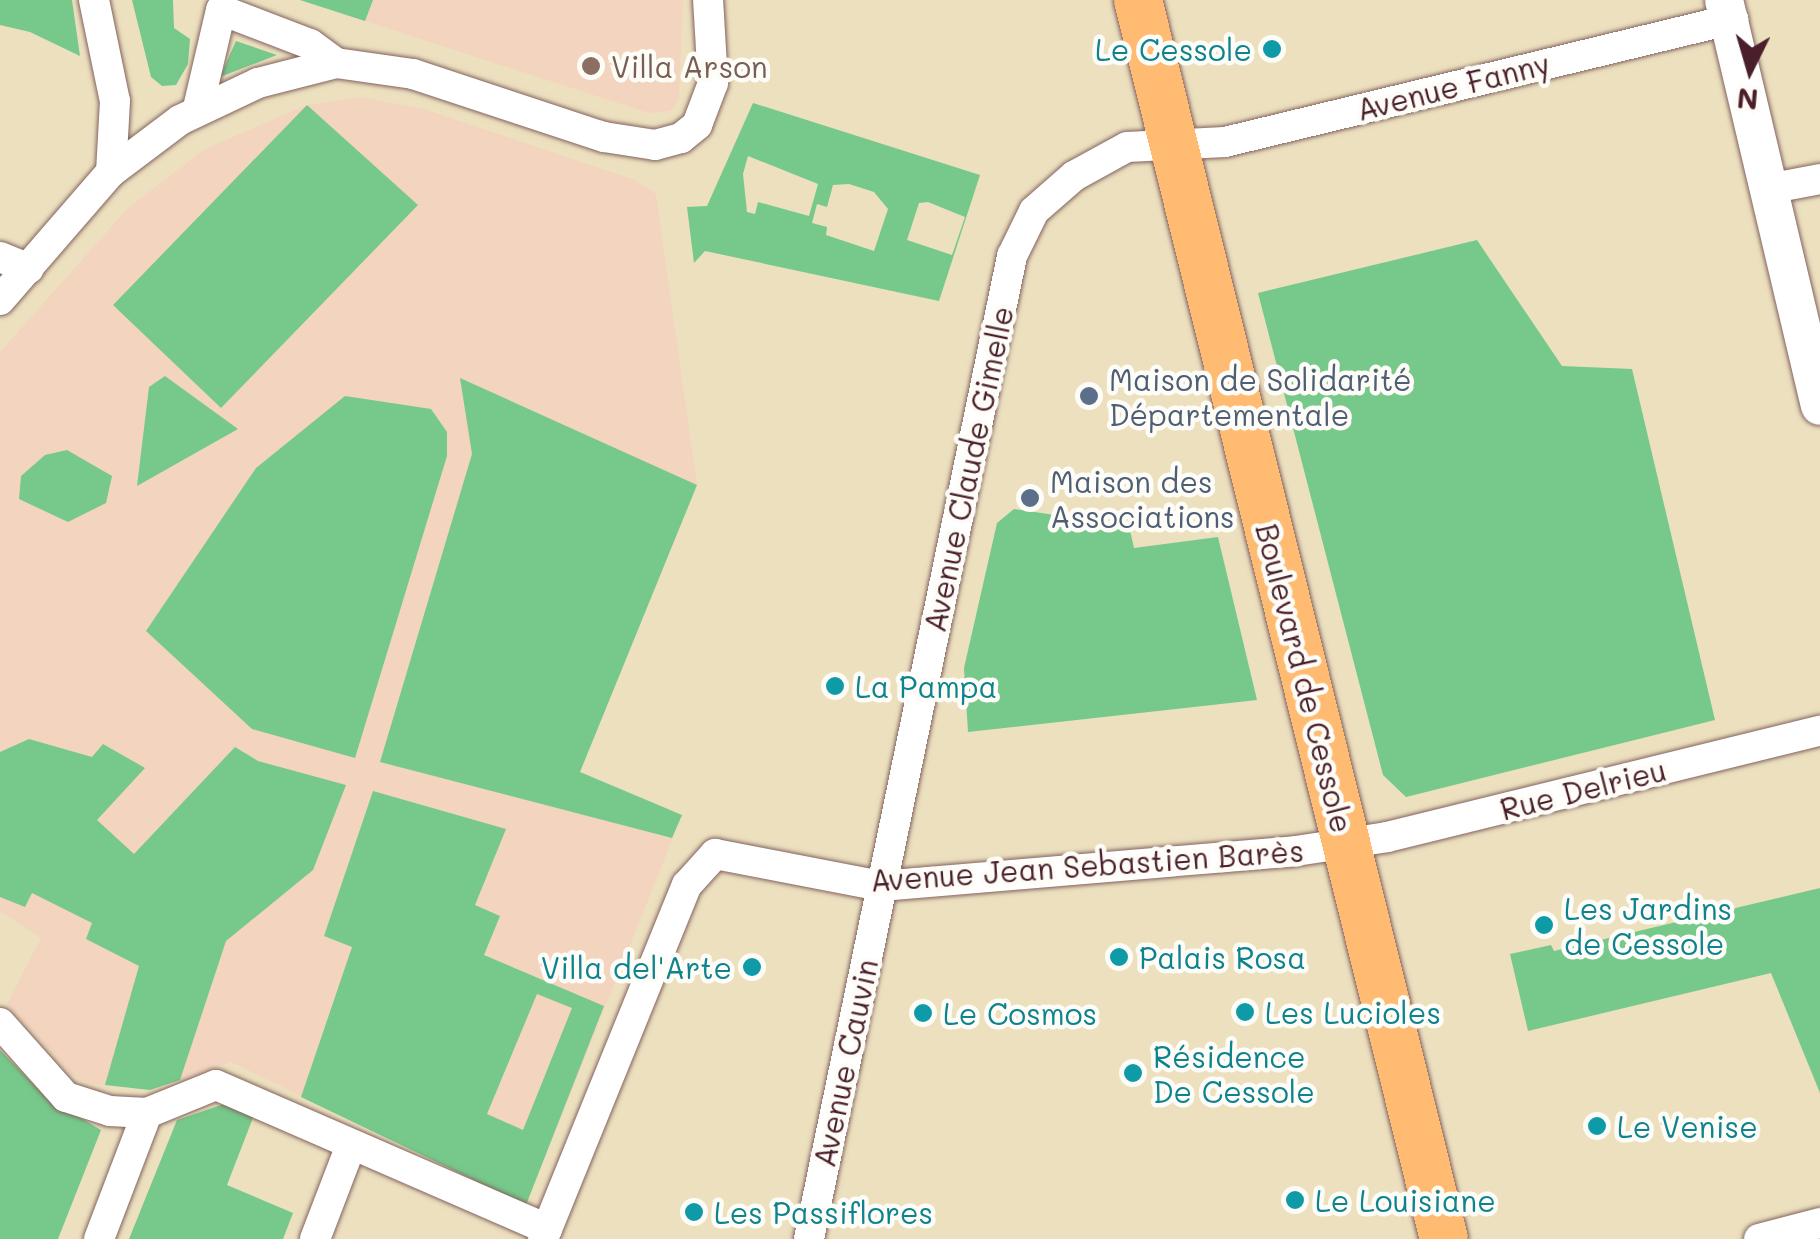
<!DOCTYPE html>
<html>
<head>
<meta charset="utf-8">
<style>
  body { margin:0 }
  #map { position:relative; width:1820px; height:1239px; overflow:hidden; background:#ece0bf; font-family:Mali,sans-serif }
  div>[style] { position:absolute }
  .built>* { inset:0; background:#f3d4bf }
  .green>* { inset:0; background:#76c98b }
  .roads { filter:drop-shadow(0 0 2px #83635f) drop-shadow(0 0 2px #83635f) }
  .minor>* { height:30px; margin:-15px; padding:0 15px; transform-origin:15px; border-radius:15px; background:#fff }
  .tertiary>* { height:38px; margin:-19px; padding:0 19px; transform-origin:19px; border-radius:19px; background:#fff }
  .primary>* { height:48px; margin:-24px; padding:0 24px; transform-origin:24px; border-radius:24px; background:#febb71 }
  .dots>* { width:28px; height:28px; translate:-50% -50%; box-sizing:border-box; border:5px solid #fdfcf7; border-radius:50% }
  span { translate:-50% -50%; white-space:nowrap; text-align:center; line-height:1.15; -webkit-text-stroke:9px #fdfcf7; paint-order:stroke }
  .culture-label { font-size:30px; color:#0d838f }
  .right { translate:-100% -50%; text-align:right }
  .left { translate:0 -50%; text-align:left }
  .education-label { font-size:30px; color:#785e54 }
  .street-label { font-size:30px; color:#4a1f2b }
  .service-label { font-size:30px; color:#4e5e75 }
  .north { position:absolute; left:1700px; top:20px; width:100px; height:100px; -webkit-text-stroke:8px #fdfcf7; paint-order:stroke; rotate:185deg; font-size:28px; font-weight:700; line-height:40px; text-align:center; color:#4a1f2b }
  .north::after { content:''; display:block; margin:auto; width:35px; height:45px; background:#4a1f2b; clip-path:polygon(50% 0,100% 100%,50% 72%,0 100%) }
</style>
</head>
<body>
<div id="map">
  <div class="built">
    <i style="clip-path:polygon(300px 0,683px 0,679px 100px,670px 111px,649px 113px)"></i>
    <i style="clip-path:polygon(361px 97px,424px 109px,635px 180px,656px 194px,697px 485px,580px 772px,682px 815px,526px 1205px,231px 1062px,150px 1090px,92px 1084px,72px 1075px,7px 1004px,41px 938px,0 911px,0 352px,128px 208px,205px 149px,307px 105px)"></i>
  </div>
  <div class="green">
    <i style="clip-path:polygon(0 0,72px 0,80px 56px,30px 32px,0 25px)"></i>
    <i style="clip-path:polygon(132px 0,173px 0,174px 28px,190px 39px,188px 64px,176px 85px,162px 86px,151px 77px)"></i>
    <i style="clip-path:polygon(300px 0,373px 0,365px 21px)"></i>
    <i style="clip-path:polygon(236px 41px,277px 55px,220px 77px)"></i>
    <i style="clip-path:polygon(evenodd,753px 103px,980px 175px,939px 301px,705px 251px,694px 263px,687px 207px,707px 206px,753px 103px,748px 156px,818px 184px,809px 216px,758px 202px,755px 214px,747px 212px,743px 174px,748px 156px,753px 103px,849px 184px,874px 192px,888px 209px,874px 251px,826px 235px,827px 227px,812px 223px,817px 204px,827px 207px,833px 185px,849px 184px,753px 103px,928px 202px,965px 217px,952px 255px,907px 240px,919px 203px,928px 202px)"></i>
    <i style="clip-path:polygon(307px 105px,418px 205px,221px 408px,113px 305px)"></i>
    <i style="clip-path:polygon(1477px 240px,1562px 366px,1632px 369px,1715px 720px,1406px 797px,1383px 775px,1258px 293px)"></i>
    <i style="clip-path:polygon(165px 376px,238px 429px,137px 486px,149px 387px)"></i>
    <i style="clip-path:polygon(460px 378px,697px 485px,580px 772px,682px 815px,672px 838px,380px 762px,472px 454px)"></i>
    <i style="clip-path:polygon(345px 396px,431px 409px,447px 432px,447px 456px,355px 758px,252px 729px,146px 631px,256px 468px)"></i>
    <i style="clip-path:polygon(67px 450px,112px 476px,106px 503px,68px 522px,19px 499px,21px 476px,45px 455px)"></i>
    <i style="clip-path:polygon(1014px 509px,1129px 526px,1134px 548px,1218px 537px,1257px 700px,968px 732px,964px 668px,997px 523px)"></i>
    <i style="clip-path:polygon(29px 739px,92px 757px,103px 744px,145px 768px,97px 820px,134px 854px,235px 747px,258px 761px,346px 785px,313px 870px,226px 941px,180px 1080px,150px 1090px,105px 1085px,139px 966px,86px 939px,92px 923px,32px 893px,25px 907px,0 897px,0 752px)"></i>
    <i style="clip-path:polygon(evenodd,373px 791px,506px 829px,475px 905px,500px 916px,484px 955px,604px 1006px,526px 1205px,301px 1097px,352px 947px,324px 936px,373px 791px,537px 994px,572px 1008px,523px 1130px,487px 1114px,537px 994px)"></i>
    <i style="clip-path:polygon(1820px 888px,1820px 1093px,1771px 973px,1528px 1031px,1510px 954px,1551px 945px,1554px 951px)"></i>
    <i style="clip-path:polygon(0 1050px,47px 1098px,101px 1130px,58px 1239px,0 1239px)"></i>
    <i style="clip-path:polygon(233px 1101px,256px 1110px,227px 1185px,293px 1213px,283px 1239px,129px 1239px,177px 1120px)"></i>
  </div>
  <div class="roads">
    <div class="minor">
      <i style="left:94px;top:0;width:103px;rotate:78.3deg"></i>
      <i style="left:115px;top:101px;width:71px;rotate:93.2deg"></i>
      <i style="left:198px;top:108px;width:101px;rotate:-76.8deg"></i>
      <i style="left:221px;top:10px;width:95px;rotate:20.9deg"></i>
      <i style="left:310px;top:44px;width:32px;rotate:36deg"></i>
      <i style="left:1773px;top:188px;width:48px;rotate:-10.8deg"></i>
      <i style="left:0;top:257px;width:31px;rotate:22deg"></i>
      <i style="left:0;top:300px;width:169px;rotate:-49.1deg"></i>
      <i style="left:111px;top:172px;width:86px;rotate:-37deg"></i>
      <i style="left:180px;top:120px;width:86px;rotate:-25.4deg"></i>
      <i style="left:258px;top:83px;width:81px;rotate:-14.4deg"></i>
      <i style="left:336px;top:63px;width:78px;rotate:8.1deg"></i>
      <i style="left:413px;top:74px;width:201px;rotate:18.3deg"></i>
      <i style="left:604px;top:137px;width:52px;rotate:8.9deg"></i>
      <i style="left:655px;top:145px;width:27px;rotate:-15deg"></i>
      <i style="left:681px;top:138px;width:21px;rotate:-39deg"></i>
      <i style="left:697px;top:125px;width:45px;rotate:-69.1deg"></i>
      <i style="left:713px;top:83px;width:83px;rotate:-93.4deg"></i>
      <i style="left:0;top:1023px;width:99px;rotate:48.3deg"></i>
      <i style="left:66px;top:1097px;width:46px;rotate:17.7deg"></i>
      <i style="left:110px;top:1111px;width:37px;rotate:3deg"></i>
      <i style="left:147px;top:1113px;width:74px;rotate:-22.1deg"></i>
      <i style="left:216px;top:1085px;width:361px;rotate:23.5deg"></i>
      <i style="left:99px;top:1239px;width:135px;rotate:-69.1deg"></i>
      <i style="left:315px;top:1239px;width:101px;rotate:-69deg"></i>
      <i style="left:543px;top:1239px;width:382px;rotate:-67.9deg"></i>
      <i style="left:687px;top:885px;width:42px;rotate:-47.9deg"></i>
      <i style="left:715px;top:854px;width:169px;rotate:10.9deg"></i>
      <i style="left:881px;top:886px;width:416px;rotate:-4.8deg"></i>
      <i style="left:1296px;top:851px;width:92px;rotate:-8.7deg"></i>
      <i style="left:1387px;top:837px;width:446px;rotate:-13.8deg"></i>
      <i style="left:809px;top:1239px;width:1004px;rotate:-78.33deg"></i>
      <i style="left:1012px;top:256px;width:50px;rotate:-63.9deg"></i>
      <i style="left:1034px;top:211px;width:53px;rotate:-41.2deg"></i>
      <i style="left:1074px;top:176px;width:60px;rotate:-28.7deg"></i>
      <i style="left:1127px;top:147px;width:98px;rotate:-2.9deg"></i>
      <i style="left:1225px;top:142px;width:523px;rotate:-13.61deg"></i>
      <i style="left:1759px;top:1239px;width:63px;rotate:-14.7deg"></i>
    </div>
    <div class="tertiary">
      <i style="left:1724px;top:0;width:417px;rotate:76.7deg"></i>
    </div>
    <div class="primary">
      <i style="left:1138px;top:0;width:1276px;rotate:76.13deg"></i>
    </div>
  </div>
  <div class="dots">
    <i style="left:1272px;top:49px;background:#0f9aa8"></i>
    <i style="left:591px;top:66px;background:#8d6e63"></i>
    <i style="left:1089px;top:396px;background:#5c6f8a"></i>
    <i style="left:1030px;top:498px;background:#5c6f8a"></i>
    <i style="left:835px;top:686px;background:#0f9aa8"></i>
    <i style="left:1544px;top:925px;background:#0f9aa8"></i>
    <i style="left:1119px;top:957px;background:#0f9aa8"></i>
    <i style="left:752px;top:967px;background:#0f9aa8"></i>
    <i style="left:1245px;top:1012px;background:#0f9aa8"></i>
    <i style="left:923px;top:1013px;background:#0f9aa8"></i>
    <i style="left:1133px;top:1073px;background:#0f9aa8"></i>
    <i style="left:1597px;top:1126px;background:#0f9aa8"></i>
    <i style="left:1295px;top:1200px;background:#0f9aa8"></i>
    <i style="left:694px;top:1212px;background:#0f9aa8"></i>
  </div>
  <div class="culture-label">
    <span class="right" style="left:1252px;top:49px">Le Cessole</span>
    <span class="left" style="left:855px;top:686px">La Pampa</span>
    <span class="left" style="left:1564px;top:925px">Les Jardins<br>de Cessole</span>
    <span class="left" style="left:1139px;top:957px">Palais Rosa</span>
    <span class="right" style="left:732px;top:967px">Villa del'Arte</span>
    <span class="left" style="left:1265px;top:1012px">Les Lucioles</span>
    <span class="left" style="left:943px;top:1013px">Le Cosmos</span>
    <span class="left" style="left:1153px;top:1073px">Résidence<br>De Cessole</span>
    <span class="left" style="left:1617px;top:1126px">Le Venise</span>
    <span class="left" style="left:1315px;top:1200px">Le Louisiane</span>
    <span class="left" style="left:714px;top:1212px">Les Passiflores</span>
  </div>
  <div class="education-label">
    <span class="left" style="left:611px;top:66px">Villa Arson</span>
  </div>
  <div class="street-label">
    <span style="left:1453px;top:86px;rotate:-14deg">Avenue Fanny</span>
    <span style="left:968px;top:469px;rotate:-78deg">Avenue Claude Gimelle</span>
    <span style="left:1305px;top:678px;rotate:76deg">Boulevard de Cessole</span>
    <span style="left:1583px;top:789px;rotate:-14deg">Rue Delrieu</span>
    <span style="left:1087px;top:865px;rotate:-4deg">Avenue Jean Sebastien Barès</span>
    <span style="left:845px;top:1063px;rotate:-78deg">Avenue Cauvin</span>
  </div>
  <div class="service-label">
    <span class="left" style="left:1109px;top:396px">Maison de Solidarité<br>Départementale</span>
    <span class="left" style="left:1050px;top:498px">Maison des<br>Associations</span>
  </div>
  <div class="north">N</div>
</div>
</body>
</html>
